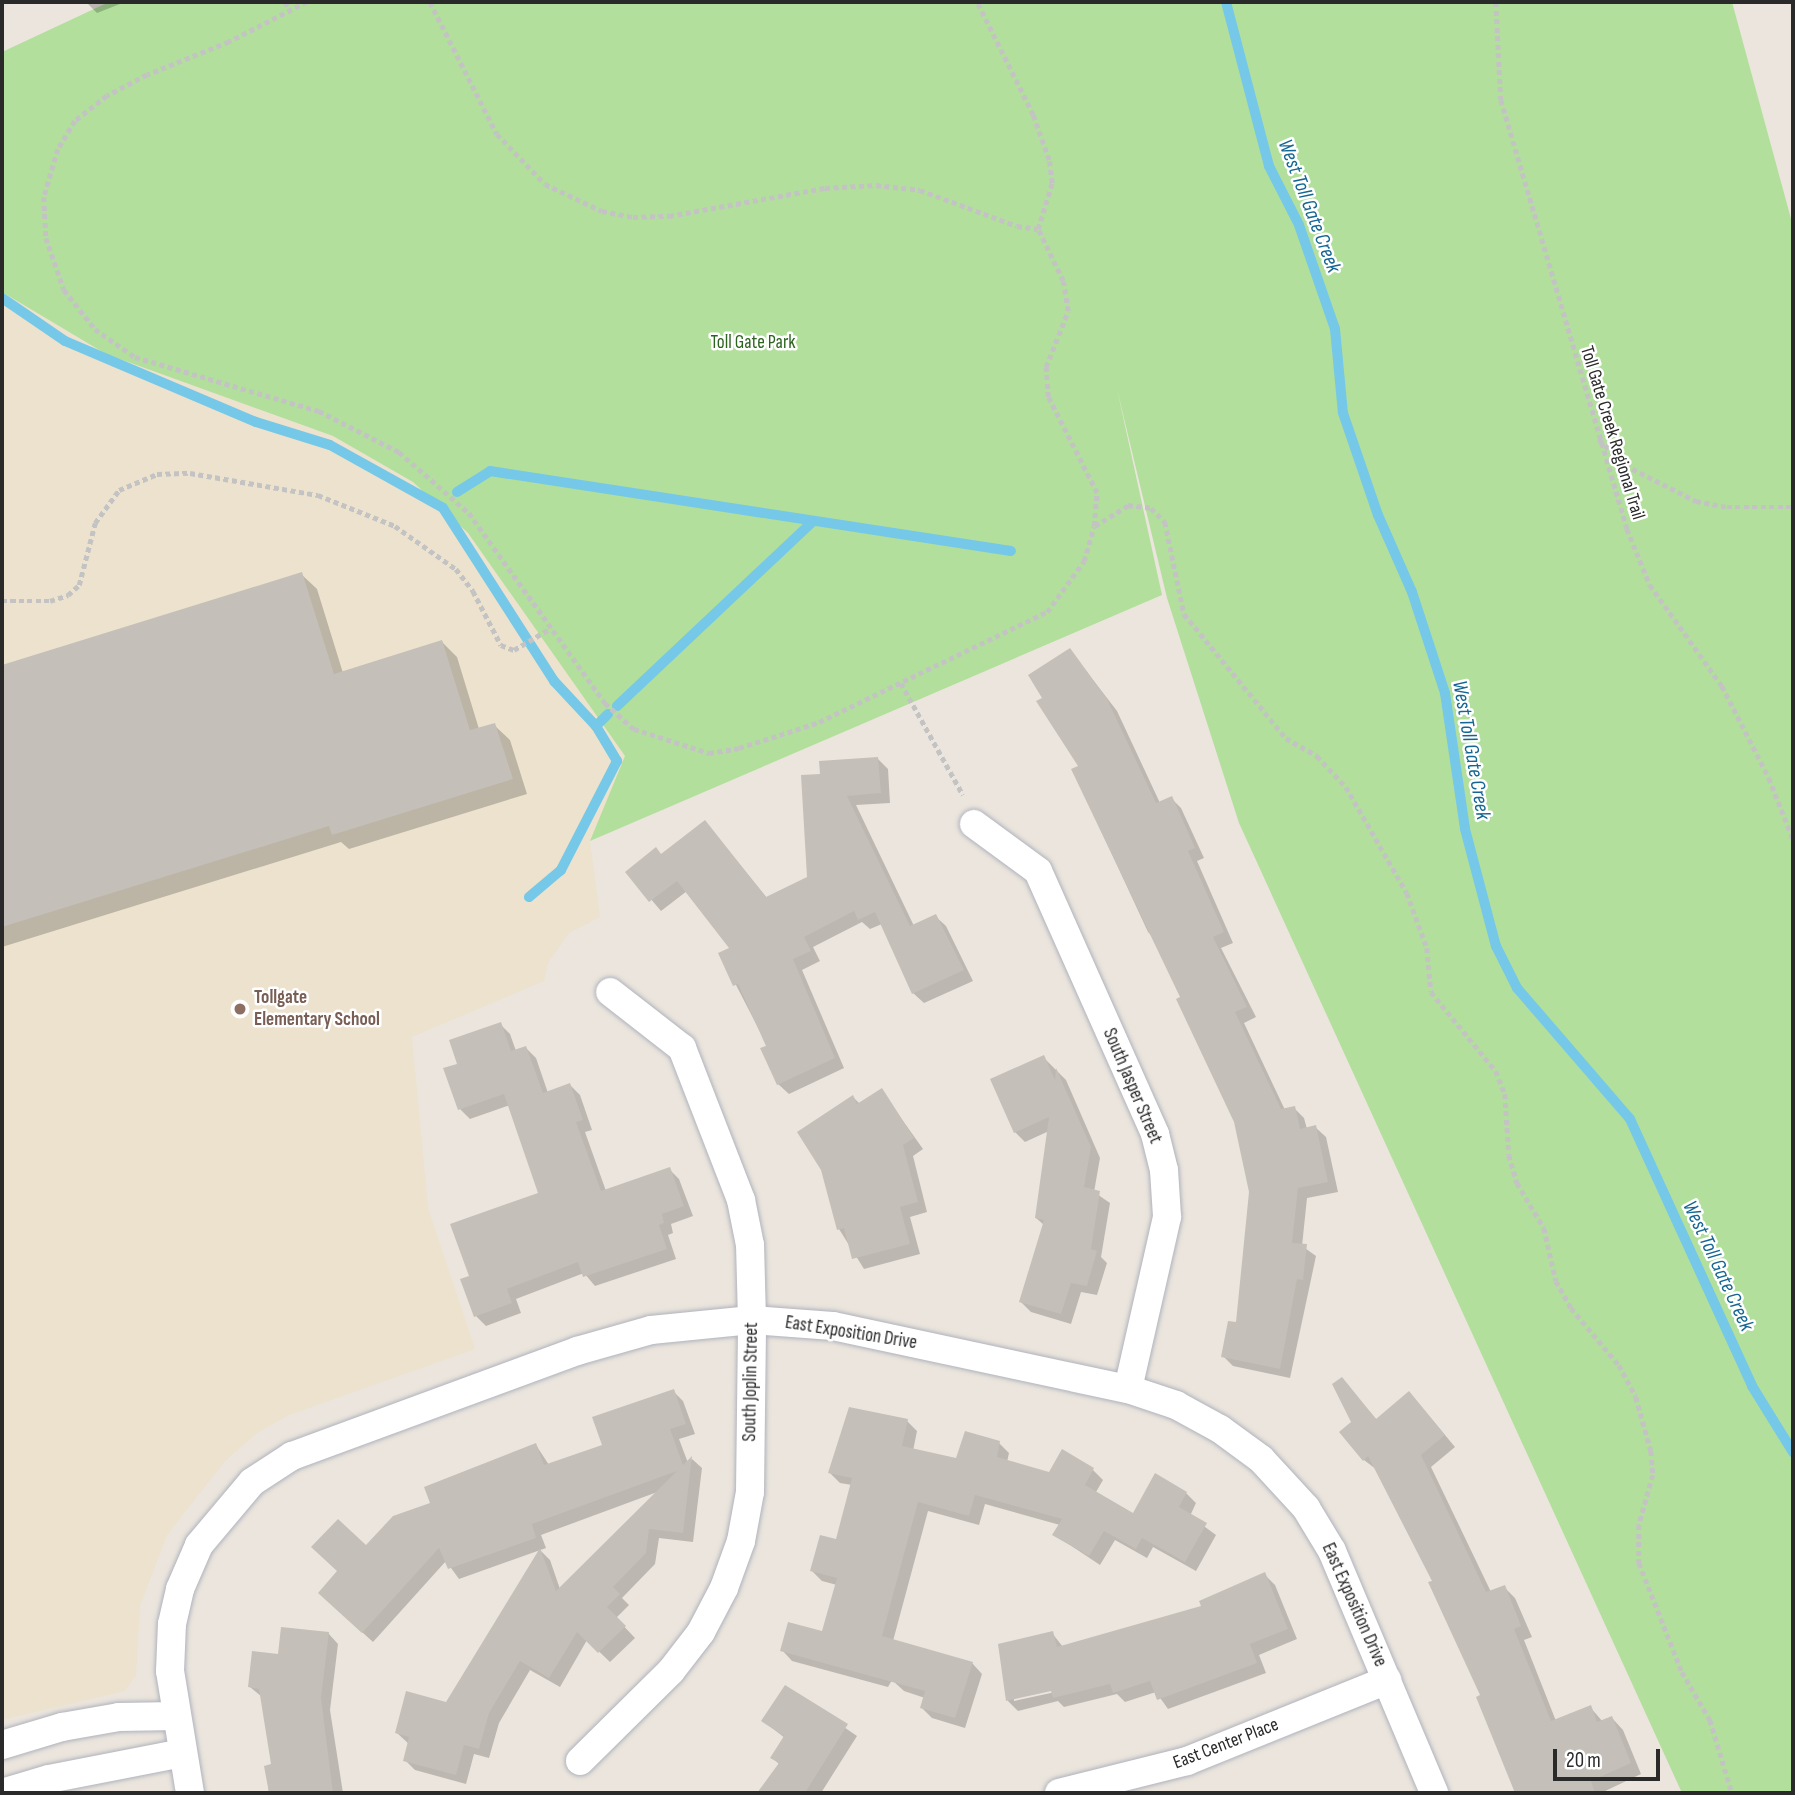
<!DOCTYPE html>
<html>
<head>
<meta charset="utf-8">
<style>
  body { margin:0 }
  #map { position:relative; width:1795px; height:1795px; overflow:hidden; background:#ebe5dd; font-family:"Sofia Sans Condensed",sans-serif }
  div>[style] { position:absolute }
  .education>* { inset:0; background:#ece2cd }
  .green>* { inset:0; background:#b2df9c }
  .shadow>* { inset:0; background:#0003 }
  .stream>* { height:10px; margin:-5px; padding:0 5px; transform-origin:5px; border-radius:5px; background:#75c8e7 }
  .building>* { inset:0; background:#c4bfb8 }
  .path>* { height:4.5px; margin-top:-2.25px; transform-origin:0; background:repeating-linear-gradient(90deg,#c3c3c3 0 5px,transparent 0 8.5px) }
  .roads { filter:drop-shadow(0 0 2px #b0b3bd) drop-shadow(0 0 2px #b0b3bd) }
  .street>* { height:28px; margin:-14px; padding:0 14px; transform-origin:14px; border-radius:14px; background:#fff }
  .dots>* { width:19px; height:19px; translate:-50% -50%; box-sizing:border-box; border:4px solid #fff; border-radius:50% }
  span { translate:-50% -50%; white-space:nowrap; text-align:center; line-height:1.15; -webkit-text-stroke:5px #fff; paint-order:stroke }
  .park-label { font-size:19px; color:#2c631e }
  .street-label { font-size:19px; color:#2a2a2a }
  .education-label { font-size:19px; color:#785e54; font-weight:700 }
  .left { translate:0 -50%; text-align:left }
  .water-label { font-size:21px; color:#156693; font-style:italic }
  .frame { position:absolute; inset:0; border:4px solid #2a2a2a; pointer-events:none }
  .scale { position:absolute; left:1553px; top:1749px; width:107px; height:32px; box-sizing:border-box; border:4px solid #2a2a2a; border-top:0; padding-left:9px; font-size:21px; line-height:24px; white-space:nowrap; color:#2a2a2a; -webkit-text-stroke:5px #fff; paint-order:stroke }
</style>
</head>
<body>
<div id="map">
  <div class="education">
    <i style="clip-path:polygon(2px 292px,106px 354px,333px 436px,413px 482px,468px 533px,625px 756px,590px 841px,600px 917px,569px 933px,548px 963px,544px 981px,412px 1037px,428px 1208px,475px 1349px,289px 1415px,257px 1433px,225px 1461px,167px 1535px,140px 1606px,136px 1675px,125px 1691px,2px 1720px)"></i>
  </div>
  <div class="green">
    <i style="clip-path:polygon(109px 2px,1732px 2px,1793px 226px,1793px 1793px,1682px 1793px,1239px 823px,1167px 598px,1117px 389px,1162px 595px,590px 841px,625px 756px,468px 533px,413px 482px,333px 436px,106px 354px,2px 292px,2px 52px)"></i>
  </div>
  <div class="shadow">
    <i style="clip-path:polygon(86px 2px,125px 2px,97px 13px)"></i>
    <i style="clip-path:polygon(301px 574px,317px 589px,343px 673px,442px 642px,457px 657px,479px 729px,494px 725px,510px 740px,527px 794px,349px 849px,341px 842px,2px 947px,2px 667px)"></i>
    <i style="clip-path:polygon(1070px 650px,1117px 711px,1160px 803px,1171px 798px,1181px 808px,1204px 858px,1197px 861px,1233px 943px,1221px 948px,1256px 1017px,1244px 1023px,1285px 1110px,1294px 1108px,1304px 1118px,1307px 1129px,1315px 1127px,1326px 1137px,1338px 1192px,1307px 1198px,1302px 1246px,1316px 1256px,1290px 1378px,1233px 1366px,1223px 1356px,1237px 1324px,1251px 1192px,1236px 1121px,1158px 942px,1148px 932px,1073px 770px,1081px 767px,1044px 698px)"></i>
    <i style="clip-path:polygon(878px 759px,888px 769px,890px 803px,856px 805px,914px 926px,935px 916px,946px 926px,973px 981px,924px 1003px,913px 993px,882px 924px,870px 929px,862px 922px,813px 947px,820px 961px,802px 970px,844px 1068px,789px 1094px,778px 1084px,768px 1047px,720px 954px,732px 948px,687px 891px,661px 911px,628px 872px,662px 856px,705px 822px,767px 898px,809px 878px,821px 775px)"></i>
    <i style="clip-path:polygon(500px 1024px,510px 1034px,516px 1051px,526px 1048px,536px 1058px,548px 1093px,570px 1085px,580px 1095px,592px 1130px,585px 1132px,606px 1191px,669px 1169px,679px 1179px,693px 1216px,671px 1224px,673px 1233px,668px 1235px,676px 1259px,595px 1286px,584px 1273px,516px 1299px,521px 1313px,486px 1326px,476px 1316px,471px 1277px,541px 1194px,510px 1105px,470px 1119px,460px 1109px,459px 1065px)"></i>
    <i style="clip-path:polygon(1043px 1057px,1066px 1080px,1100px 1158px,1094px 1192px,1110px 1203px,1101px 1257px,1107px 1263px,1097px 1295px,1081px 1292px,1071px 1324px,1031px 1312px,1021px 1302px,1044px 1225px,1036px 1218px,1049px 1131px,1025px 1142px,1015px 1132px)"></i>
    <i style="clip-path:polygon(881px 1090px,923px 1149px,913px 1156px,927px 1212px,910px 1217px,920px 1254px,864px 1269px,839px 1229px,853px 1097px,860px 1104px)"></i>
    <i style="clip-path:polygon(1342px 1380px,1377px 1420px,1420px 1405px,1455px 1447px,1431px 1467px,1491px 1592px,1504px 1587px,1515px 1598px,1532px 1637px,1524px 1640px,1556px 1721px,1590px 1707px,1603px 1722px,1612px 1718px,1623px 1730px,1641px 1774px,1601px 1793px,1532px 1793px,1483px 1696px,1434px 1582px,1377px 1470px,1364px 1460px)"></i>
    <i style="clip-path:polygon(673px 1391px,683px 1401px,695px 1434px,679px 1439px,688px 1463px,692px 1459px,702px 1468px,693px 1542px,659px 1538px,655px 1564px,622px 1598px,629px 1605px,616px 1618px,635px 1638px,610px 1662px,587px 1640px,560px 1687px,530px 1670px,499px 1723px,489px 1758px,474px 1754px,466px 1784px,415px 1770px,405px 1760px,409px 1744px,397px 1733px,446px 1704px,540px 1550px,550px 1560px,560px 1589px,660px 1491px,541px 1535px,546px 1548px,459px 1579px,446px 1561px,373px 1642px,330px 1603px,367px 1547px,536px 1445px,549px 1465px,604px 1446px)"></i>
    <i style="clip-path:polygon(907px 1421px,917px 1431px,913px 1451px,957px 1460px,999px 1443px,1009px 1453px,1007px 1462px,1050px 1474px,1093px 1470px,1103px 1480px,1096px 1492px,1133px 1515px,1186px 1493px,1196px 1503px,1190px 1516px,1216px 1535px,1196px 1571px,1153px 1547px,1147px 1558px,1115px 1540px,1100px 1565px,1055px 1535px,1060px 1525px,985px 1504px,979px 1525px,928px 1511px,893px 1641px,972px 1663px,982px 1674px,965px 1728px,932px 1718px,922px 1708px,925px 1698px,904px 1691px,892px 1680px,888px 1687px,792px 1661px,782px 1650px,823px 1633px,837px 1585px,822px 1581px,812px 1571px,837px 1541px,852px 1485px,840px 1483px,830px 1473px)"></i>
    <i style="clip-path:polygon(evenodd,1265px 1575px,1275px 1585px,1297px 1639px,1259px 1655px,1266px 1673px,1168px 1709px,1156px 1692px,1125px 1702px,1117px 1694px,1064px 1707px,1058px 1701px,1018px 1711px,1008px 1701px,1000px 1645px,1052px 1633px,1063px 1647px,1203px 1607px,1265px 1575px,1059px 1687px,1060px 1691px,1014px 1701px,1014px 1698px,1059px 1687px)"></i>
    <i style="clip-path:polygon(328px 1633px,338px 1644px,330px 1710px,343px 1793px,269px 1793px,266px 1767px,273px 1765px,262px 1697px,250px 1687px,279px 1656px)"></i>
    <i style="clip-path:polygon(785px 1687px,857px 1736px,821px 1793px,759px 1793px,780px 1765px,773px 1758px,785px 1738px,763px 1721px)"></i>
  </div>
  <div class="stream">
    <i style="left:1226px;top:2px;width:170px;rotate:75.3deg"></i>
    <i style="left:1269px;top:166px;width:66px;rotate:63deg"></i>
    <i style="left:1299px;top:225px;width:110px;rotate:70.9deg"></i>
    <i style="left:1335px;top:329px;width:84px;rotate:84.6deg"></i>
    <i style="left:1343px;top:413px;width:108px;rotate:71.1deg"></i>
    <i style="left:1378px;top:515px;width:84px;rotate:66.2deg"></i>
    <i style="left:1412px;top:592px;width:106px;rotate:71.9deg"></i>
    <i style="left:1445px;top:693px;width:137px;rotate:81.6deg"></i>
    <i style="left:1465px;top:829px;width:121px;rotate:75.2deg"></i>
    <i style="left:1496px;top:946px;width:47px;rotate:63.4deg"></i>
    <i style="left:1517px;top:988px;width:173px;rotate:49.2deg"></i>
    <i style="left:1630px;top:1119px;width:294px;rotate:65.4deg"></i>
    <i style="left:1752px;top:1386px;width:78px;rotate:58.2deg"></i>
    <i style="left:2px;top:298px;width:76px;rotate:34.3deg"></i>
    <i style="left:65px;top:341px;width:207px;rotate:23deg"></i>
    <i style="left:256px;top:422px;width:77px;rotate:17.3deg"></i>
    <i style="left:330px;top:445px;width:129px;rotate:29.1deg"></i>
    <i style="left:443px;top:508px;width:206px;rotate:57.3deg"></i>
    <i style="left:554px;top:681px;width:62px;rotate:47deg"></i>
    <i style="left:596px;top:726px;width:41px;rotate:59deg"></i>
    <i style="left:617px;top:761px;width:123px;rotate:117.2deg"></i>
    <i style="left:561px;top:870px;width:42px;rotate:139.8deg"></i>
    <i style="left:457px;top:492px;width:39px;rotate:-32deg"></i>
    <i style="left:490px;top:471px;width:527px;rotate:8.73deg"></i>
    <i style="left:617px;top:706px;width:267px;rotate:-43.3deg"></i>
    <i style="left:596px;top:726px;width:17px;rotate:-45deg"></i>
  </div>
  <div class="building">
    <i style="clip-path:polygon(302px 572px,334px 674px,442px 640px,470px 730px,495px 723px,513px 779px,332px 835px,329px 826px,2px 927px,2px 665px)"></i>
    <i style="clip-path:polygon(1070px 648px,1107px 699px,1156px 803px,1172px 796px,1195px 848px,1188px 851px,1224px 932px,1213px 937px,1247px 1007px,1235px 1012px,1281px 1109px,1295px 1106px,1300px 1129px,1316px 1125px,1328px 1182px,1298px 1188px,1292px 1243px,1307px 1244px,1303px 1280px,1297px 1279px,1280px 1369px,1221px 1357px,1228px 1321px,1236px 1322px,1249px 1192px,1234px 1122px,1176px 999px,1180px 997px,1071px 769px,1078px 766px,1036px 701px,1042px 698px,1028px 675px)"></i>
    <i style="clip-path:polygon(878px 757px,881px 793px,847px 796px,910px 926px,936px 914px,964px 970px,912px 994px,875px 912px,858px 920px,854px 911px,804px 937px,811px 951px,793px 959px,835px 1058px,777px 1085px,760px 1048px,766px 1046px,738px 984px,733px 986px,718px 953px,729px 948px,677px 881px,649px 902px,625px 872px,656px 847px,661px 854px,705px 820px,766px 897px,807px 877px,801px 775px,820px 774px,819px 761px)"></i>
    <i style="clip-path:polygon(501px 1022px,511px 1051px,526px 1046px,543px 1093px,570px 1083px,583px 1120px,576px 1122px,601px 1191px,670px 1167px,684px 1206px,662px 1214px,664px 1223px,659px 1225px,667px 1249px,583px 1277px,578px 1262px,507px 1289px,512px 1303px,474px 1317px,460px 1279px,469px 1276px,450px 1224px,538px 1193px,504px 1094px,458px 1110px,443px 1068px,457px 1064px,449px 1040px)"></i>
    <i style="clip-path:polygon(1044px 1055px,1055px 1080px,1056px 1068px,1091px 1147px,1084px 1187px,1100px 1191px,1091px 1249px,1097px 1251px,1087px 1286px,1071px 1283px,1061px 1314px,1019px 1302px,1044px 1220px,1035px 1218px,1049px 1117px,1014px 1133px,990px 1079px)"></i>
    <i style="clip-path:polygon(882px 1088px,914px 1138px,903px 1145px,918px 1202px,900px 1207px,910px 1244px,852px 1259px,844px 1228px,837px 1230px,821px 1170px,797px 1132px,853px 1095px,857px 1104px)"></i>
    <i style="clip-path:polygon(1342px 1377px,1376px 1419px,1409px 1391px,1445px 1435px,1421px 1455px,1486px 1592px,1505px 1585px,1521px 1626px,1514px 1629px,1551px 1721px,1591px 1705px,1597px 1722px,1612px 1716px,1631px 1763px,1591px 1781px,1595px 1793px,1515px 1793px,1476px 1697px,1480px 1695px,1428px 1582px,1432px 1581px,1368px 1456px,1363px 1461px,1339px 1432px,1351px 1422px,1332px 1384px)"></i>
    <i style="clip-path:polygon(674px 1389px,686px 1424px,670px 1429px,683px 1465px,692px 1456px,683px 1533px,649px 1529px,646px 1553px,613px 1587px,620px 1594px,607px 1607px,626px 1626px,598px 1653px,577px 1632px,549px 1678px,520px 1661px,489px 1713px,479px 1749px,464px 1745px,456px 1775px,403px 1761px,409px 1737px,395px 1733px,406px 1691px,446px 1702px,540px 1548px,556px 1591px,677px 1471px,532px 1524px,536px 1538px,448px 1569px,439px 1548px,362px 1633px,318px 1593px,337px 1571px,311px 1547px,338px 1519px,366px 1545px,393px 1516px,430px 1503px,424px 1487px,536px 1443px,544px 1465px,602px 1445px,592px 1417px)"></i>
    <i style="clip-path:polygon(849px 1407px,908px 1419px,902px 1446px,956px 1458px,965px 1431px,1000px 1441px,997px 1457px,1049px 1472px,1062px 1449px,1094px 1468px,1085px 1485px,1133px 1513px,1155px 1473px,1187px 1492px,1179px 1507px,1207px 1523px,1185px 1562px,1142px 1538px,1136px 1549px,1104px 1531px,1089px 1556px,1052px 1535px,1062px 1519px,975px 1495px,969px 1516px,918px 1502px,882px 1636px,973px 1662px,955px 1718px,920px 1708px,925px 1691px,780px 1651px,788px 1622px,822px 1631px,837px 1578px,810px 1571px,820px 1535px,836px 1539px,852px 1478px,828px 1473px)"></i>
    <i style="clip-path:polygon(1265px 1572px,1288px 1629px,1250px 1644px,1257px 1663px,1157px 1700px,1150px 1681px,1113px 1693px,1110px 1684px,1053px 1698px,1051px 1691px,1006px 1701px,998px 1644px,1053px 1631px,1057px 1647px,1201px 1606px,1199px 1601px)"></i>
    <i style="clip-path:polygon(281px 1627px,329px 1632px,321px 1698px,333px 1793px,269px 1793px,264px 1766px,271px 1764px,259px 1689px,248px 1687px,252px 1651px,278px 1654px)"></i>
    <i style="clip-path:polygon(785px 1685px,848px 1724px,805px 1793px,757px 1793px,779px 1763px,770px 1758px,784px 1736px,761px 1721px)"></i>
  </div>
  <div class="path">
    <i style="left:285px;top:2px;width:9px;rotate:54deg"></i>
    <i style="left:307px;top:2px;width:88px;rotate:152.9deg"></i>
    <i style="left:229px;top:42px;width:88px;rotate:158.1deg"></i>
    <i style="left:147px;top:75px;width:45px;rotate:152.3deg"></i>
    <i style="left:107px;top:96px;width:41px;rotate:142deg"></i>
    <i style="left:75px;top:121px;width:33px;rotate:121deg"></i>
    <i style="left:58px;top:149px;width:50px;rotate:106.3deg"></i>
    <i style="left:44px;top:197px;width:41px;rotate:87.2deg"></i>
    <i style="left:46px;top:238px;width:55px;rotate:70.9deg"></i>
    <i style="left:64px;top:290px;width:50px;rotate:51.5deg"></i>
    <i style="left:95px;top:329px;width:49px;rotate:35deg"></i>
    <i style="left:135px;top:357px;width:192px;rotate:16.4deg"></i>
    <i style="left:319px;top:411px;width:90px;rotate:27.1deg"></i>
    <i style="left:399px;top:452px;width:93px;rotate:41.1deg"></i>
    <i style="left:469px;top:513px;width:234px;rotate:54.4deg"></i>
    <i style="left:605px;top:703px;width:39px;rotate:42deg"></i>
    <i style="left:634px;top:729px;width:79px;rotate:17.7deg"></i>
    <i style="left:709px;top:753px;width:30px;rotate:-9deg"></i>
    <i style="left:739px;top:748px;width:84px;rotate:-18deg"></i>
    <i style="left:819px;top:722px;width:253px;rotate:-25.8deg"></i>
    <i style="left:1047px;top:612px;width:63px;rotate:-54deg"></i>
    <i style="left:1084px;top:561px;width:36px;rotate:-74deg"></i>
    <i style="left:1094px;top:526px;width:33px;rotate:-85deg"></i>
    <i style="left:1097px;top:493px;width:108px;rotate:-117deg"></i>
    <i style="left:1048px;top:397px;width:30px;rotate:-94deg"></i>
    <i style="left:1046px;top:367px;width:60px;rotate:-68.6deg"></i>
    <i style="left:1068px;top:311px;width:30px;rotate:-99deg"></i>
    <i style="left:1063px;top:281px;width:58px;rotate:-115.7deg"></i>
    <i style="left:1038px;top:229px;width:48px;rotate:-73.1deg"></i>
    <i style="left:1052px;top:183px;width:23px;rotate:-97deg"></i>
    <i style="left:1049px;top:160px;width:48px;rotate:-109.6deg"></i>
    <i style="left:1033px;top:115px;width:126px;rotate:-116.4deg"></i>
    <i style="left:430px;top:2px;width:148px;rotate:63.1deg"></i>
    <i style="left:497px;top:134px;width:69px;rotate:46.2deg"></i>
    <i style="left:545px;top:184px;width:63px;rotate:25.3deg"></i>
    <i style="left:602px;top:211px;width:32px;rotate:11deg"></i>
    <i style="left:633px;top:217px;width:36px;rotate:-2deg"></i>
    <i style="left:669px;top:216px;width:158px;rotate:-10.2deg"></i>
    <i style="left:825px;top:188px;width:51px;rotate:-3.4deg"></i>
    <i style="left:876px;top:185px;width:44px;rotate:6.5deg"></i>
    <i style="left:920px;top:190px;width:103px;rotate:20.4deg"></i>
    <i style="left:1017px;top:226px;width:21px;rotate:8deg"></i>
    <i style="left:1496px;top:2px;width:98px;rotate:87.1deg"></i>
    <i style="left:1501px;top:100px;width:447px;rotate:73.6deg"></i>
    <i style="left:1627px;top:529px;width:61px;rotate:67.7deg"></i>
    <i style="left:1650px;top:585px;width:124px;rotate:54.5deg"></i>
    <i style="left:1722px;top:686px;width:103px;rotate:62.9deg"></i>
    <i style="left:1769px;top:778px;width:66px;rotate:68.5deg"></i>
    <i style="left:1599px;top:439px;width:37px;rotate:45deg"></i>
    <i style="left:1625px;top:465px;width:80px;rotate:26.9deg"></i>
    <i style="left:1696px;top:501px;width:32px;rotate:11deg"></i>
    <i style="left:1727px;top:507px;width:66px"></i>
    <i style="left:1095px;top:526px;width:39px;rotate:-32deg"></i>
    <i style="left:1128px;top:505px;width:23px;rotate:7deg"></i>
    <i style="left:1151px;top:508px;width:20px;rotate:45deg"></i>
    <i style="left:1165px;top:522px;width:94px;rotate:78.3deg"></i>
    <i style="left:1184px;top:614px;width:161px;rotate:50.6deg"></i>
    <i style="left:1286px;top:738px;width:36px;rotate:30deg"></i>
    <i style="left:1317px;top:756px;width:42px;rotate:46.9deg"></i>
    <i style="left:1346px;top:787px;width:122px;rotate:60.1deg"></i>
    <i style="left:1407px;top:893px;width:59px;rotate:70deg"></i>
    <i style="left:1427px;top:948px;width:44px;rotate:84.8deg"></i>
    <i style="left:1431px;top:992px;width:102px;rotate:50.6deg"></i>
    <i style="left:1496px;top:1071px;width:25px;rotate:69deg"></i>
    <i style="left:1505px;top:1094px;width:61px;rotate:86.2deg"></i>
    <i style="left:1509px;top:1155px;width:29px;rotate:74deg"></i>
    <i style="left:1517px;top:1183px;width:52px;rotate:59deg"></i>
    <i style="left:1544px;top:1228px;width:54px;rotate:77.2deg"></i>
    <i style="left:1556px;top:1281px;width:31px;rotate:61deg"></i>
    <i style="left:1571px;top:1308px;width:75px;rotate:49.9deg"></i>
    <i style="left:1619px;top:1365px;width:36px;rotate:62deg"></i>
    <i style="left:1636px;top:1397px;width:56px;rotate:74.5deg"></i>
    <i style="left:1651px;top:1451px;width:24px;rotate:85deg"></i>
    <i style="left:1653px;top:1475px;width:52px;rotate:105.6deg"></i>
    <i style="left:1639px;top:1525px;width:38px;rotate:90deg"></i>
    <i style="left:1639px;top:1563px;width:117px;rotate:68.5deg"></i>
    <i style="left:1682px;top:1672px;width:56px;rotate:59.7deg"></i>
    <i style="left:1710px;top:1720px;width:76px;rotate:73.2deg"></i>
    <i style="left:2px;top:601px;width:48px"></i>
    <i style="left:50px;top:601px;width:19px;rotate:-18deg"></i>
    <i style="left:68px;top:595px;width:15px;rotate:-42deg"></i>
    <i style="left:79px;top:585px;width:64px;rotate:-75.5deg"></i>
    <i style="left:95px;top:523px;width:41px;rotate:-54deg"></i>
    <i style="left:119px;top:490px;width:41px;rotate:-22.8deg"></i>
    <i style="left:157px;top:474px;width:33px;rotate:-2deg"></i>
    <i style="left:190px;top:473px;width:130px;rotate:9.8deg"></i>
    <i style="left:318px;top:495px;width:83px;rotate:21.9deg"></i>
    <i style="left:395px;top:526px;width:75px;rotate:35.2deg"></i>
    <i style="left:456px;top:569px;width:28px;rotate:52deg"></i>
    <i style="left:473px;top:591px;width:61px;rotate:62.6deg"></i>
    <i style="left:501px;top:645px;width:14px;rotate:21deg"></i>
    <i style="left:514px;top:650px;width:43px;rotate:-30.7deg"></i>
    <i style="left:901px;top:683px;width:128px;rotate:61deg"></i>
  </div>
  <div class="roads">
    <div class="street">
      <i style="left:974px;top:824px;width:79px;rotate:36.3deg"></i>
      <i style="left:1038px;top:871px;width:288px;rotate:66deg"></i>
      <i style="left:1155px;top:1134px;width:37px;rotate:76deg"></i>
      <i style="left:1164px;top:1170px;width:47px;rotate:86.3deg"></i>
      <i style="left:1167px;top:1217px;width:176px;rotate:102.8deg"></i>
      <i style="left:2px;top:1745px;width:63px;rotate:-16.7deg"></i>
      <i style="left:62px;top:1727px;width:58px;rotate:-10deg"></i>
      <i style="left:119px;top:1717px;width:57px;rotate:-1deg"></i>
      <i style="left:580px;top:1761px;width:128px;rotate:-44.7deg"></i>
      <i style="left:671px;top:1671px;width:49px;rotate:-52.4deg"></i>
      <i style="left:701px;top:1632px;width:50px;rotate:-62.4deg"></i>
      <i style="left:724px;top:1588px;width:50px;rotate:-70.1deg"></i>
      <i style="left:741px;top:1541px;width:50px;rotate:-79.6deg"></i>
      <i style="left:750px;top:1492px;width:172px;rotate:-89.3deg"></i>
      <i style="left:752px;top:1320px;width:75px;rotate:-91.5deg"></i>
      <i style="left:750px;top:1245px;width:46px;rotate:-101.3deg"></i>
      <i style="left:741px;top:1200px;width:163px;rotate:-111.2deg"></i>
      <i style="left:682px;top:1048px;width:91px;rotate:-142.1deg"></i>
      <i style="left:2px;top:1793px;width:49px;rotate:-16.6deg"></i>
      <i style="left:49px;top:1779px;width:136px;rotate:-11deg"></i>
      <i style="left:190px;top:1793px;width:124px;rotate:-99.3deg"></i>
      <i style="left:170px;top:1671px;width:47px;rotate:-87.6deg"></i>
      <i style="left:172px;top:1624px;width:36px;rotate:-77deg"></i>
      <i style="left:180px;top:1589px;width:48px;rotate:-66.6deg"></i>
      <i style="left:199px;top:1545px;width:82px;rotate:-49.9deg"></i>
      <i style="left:252px;top:1482px;width:48px;rotate:-33deg"></i>
      <i style="left:292px;top:1456px;width:304px;rotate:-20.2deg"></i>
      <i style="left:577px;top:1351px;width:77px;rotate:-15.8deg"></i>
      <i style="left:651px;top:1330px;width:101px;rotate:-5.7deg"></i>
      <i style="left:752px;top:1320px;width:81px;rotate:4.2deg"></i>
      <i style="left:833px;top:1326px;width:302px;rotate:12.1deg"></i>
      <i style="left:1128px;top:1389px;width:51px;rotate:18.4deg"></i>
      <i style="left:1176px;top:1405px;width:50px;rotate:28.6deg"></i>
      <i style="left:1220px;top:1429px;width:51px;rotate:36.2deg"></i>
      <i style="left:1261px;top:1459px;width:67px;rotate:47.4deg"></i>
      <i style="left:1306px;top:1508px;width:50px;rotate:58.8deg"></i>
      <i style="left:1332px;top:1551px;width:263px;rotate:67.1deg"></i>
      <i style="left:1059px;top:1793px;width:132px;rotate:-14deg"></i>
      <i style="left:1187px;top:1761px;width:216px;rotate:-22deg"></i>
    </div>
  </div>
  <div class="dots">
    <i style="left:240px;top:1009px;background:#8d6e63"></i>
  </div>
  <div class="park-label">
    <span style="left:753px;top:343px">Toll Gate Park</span>
  </div>
  <div class="street-label">
    <span style="left:1612px;top:433px;rotate:73deg">Toll Gate Creek Regional Trail</span>
    <span style="left:1132px;top:1086px;rotate:67deg">South Jasper Street</span>
    <span style="left:851px;top:1333px;rotate:9deg">East Exposition Drive</span>
    <span style="left:751px;top:1382px;rotate:-89deg">South Joplin Street</span>
    <span style="left:1354px;top:1605px;rotate:66deg">East Exposition Drive</span>
    <span style="left:1226px;top:1744px;rotate:-21deg">East Center Place</span>
  </div>
  <div class="education-label">
    <span class="left" style="left:254px;top:1009px">Tollgate<br>Elementary School</span>
  </div>
  <div class="water-label">
    <span style="left:1309px;top:206px;rotate:69deg">West Toll Gate Creek</span>
    <span style="left:1471px;top:750px;rotate:80deg">West Toll Gate Creek</span>
    <span style="left:1718px;top:1266px;rotate:65deg">West Toll Gate Creek</span>
  </div>
  <div class="frame"></div>
  <div class="scale">20 m</div>
</div>
</body>
</html>
